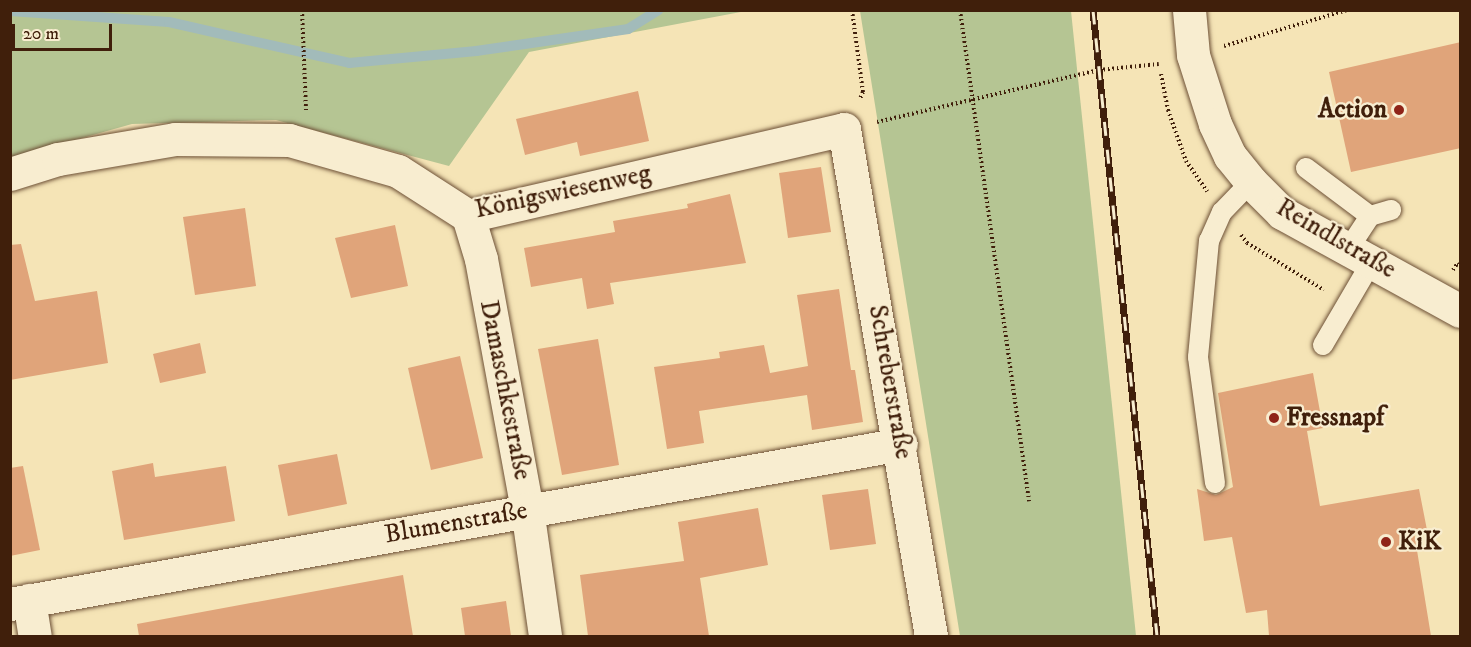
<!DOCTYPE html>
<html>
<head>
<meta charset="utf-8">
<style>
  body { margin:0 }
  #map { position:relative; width:1471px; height:647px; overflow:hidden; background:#f5e4b6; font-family:"IM FELL DW Pica",serif }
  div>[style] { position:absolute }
  .green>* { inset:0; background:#b5c593 }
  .stream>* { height:10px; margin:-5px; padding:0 5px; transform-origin:5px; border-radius:5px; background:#a2bbba }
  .building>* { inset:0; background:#e0a47a }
  .path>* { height:4px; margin-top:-2px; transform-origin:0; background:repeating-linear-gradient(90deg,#401f0b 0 1.5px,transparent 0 4.5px) }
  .roads { filter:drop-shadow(0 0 2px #6d5036) drop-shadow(0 0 2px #6d5036) }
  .lane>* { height:20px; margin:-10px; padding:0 10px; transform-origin:10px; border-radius:10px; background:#f8edd0 }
  .street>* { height:33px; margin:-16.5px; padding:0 16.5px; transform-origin:16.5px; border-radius:16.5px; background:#f8edd0 }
  .secondary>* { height:33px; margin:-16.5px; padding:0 16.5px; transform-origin:16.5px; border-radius:16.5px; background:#f8edd0 }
  .rail>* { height:7px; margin-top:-3.5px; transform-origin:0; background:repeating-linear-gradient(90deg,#f8edd0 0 14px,#401f0b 0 28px); box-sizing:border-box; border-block:2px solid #401f0b }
  .dots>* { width:16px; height:16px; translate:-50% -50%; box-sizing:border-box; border:3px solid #f8edd0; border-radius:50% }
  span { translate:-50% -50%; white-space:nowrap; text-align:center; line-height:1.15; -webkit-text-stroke:4.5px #f8edd0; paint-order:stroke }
  .poi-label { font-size:26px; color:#401f0b; font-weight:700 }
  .right { translate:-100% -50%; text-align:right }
  .left { translate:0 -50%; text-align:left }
  .street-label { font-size:26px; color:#401f0b }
  .frame { position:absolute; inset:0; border:12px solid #401f0b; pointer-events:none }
  .scale { position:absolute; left:12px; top:24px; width:100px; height:27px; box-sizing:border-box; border:3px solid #401f0b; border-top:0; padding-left:8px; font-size:18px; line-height:21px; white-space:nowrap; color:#401f0b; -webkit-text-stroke:4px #f8edd0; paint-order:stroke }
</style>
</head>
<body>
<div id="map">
  <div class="green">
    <i style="clip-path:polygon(11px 11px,746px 11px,529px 52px,449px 166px,276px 120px,132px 124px,11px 158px)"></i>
    <i style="clip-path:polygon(860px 11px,1071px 11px,1136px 636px,960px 636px)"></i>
  </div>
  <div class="stream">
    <i style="left:10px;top:11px;width:159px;rotate:4deg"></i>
    <i style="left:169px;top:22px;width:185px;rotate:12.8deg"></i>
    <i style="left:349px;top:63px;width:128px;rotate:-5.4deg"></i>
    <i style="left:476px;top:51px;width:154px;rotate:-8.2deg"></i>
    <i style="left:628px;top:29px;width:36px;rotate:-32deg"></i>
  </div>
  <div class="building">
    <i style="clip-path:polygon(1461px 42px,1461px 148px,1351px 172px,1329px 72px)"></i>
    <i style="clip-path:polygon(638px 91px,649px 141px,580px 156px,577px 142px,525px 155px,516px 119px)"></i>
    <i style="clip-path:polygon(821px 167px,831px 232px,788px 238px,779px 173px)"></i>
    <i style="clip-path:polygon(730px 194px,746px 263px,610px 283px,614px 304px,587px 309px,582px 278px,531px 287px,524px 248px,615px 232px,613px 221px,688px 208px,687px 204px)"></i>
    <i style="clip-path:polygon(245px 208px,256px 286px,195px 295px,183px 217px)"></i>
    <i style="clip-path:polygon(395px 225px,408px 286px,351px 298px,335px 238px)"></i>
    <i style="clip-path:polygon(21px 244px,35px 301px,97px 291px,108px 363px,10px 380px,10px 245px)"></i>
    <i style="clip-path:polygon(839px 289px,851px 370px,855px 370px,863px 422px,812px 430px,807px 395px,699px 411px,704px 443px,667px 449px,654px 367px,720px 358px,719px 352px,764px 345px,770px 373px,808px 366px,797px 295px)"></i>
    <i style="clip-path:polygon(598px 339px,619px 465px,562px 475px,538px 349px)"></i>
    <i style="clip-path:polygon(200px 343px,206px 373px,160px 383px,153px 354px)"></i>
    <i style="clip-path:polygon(460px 356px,483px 458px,431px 470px,408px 368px)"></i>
    <i style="clip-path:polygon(1313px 373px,1323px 428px,1307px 431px,1320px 506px,1419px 489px,1427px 530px,1414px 532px,1431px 636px,1269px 636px,1267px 610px,1246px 613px,1232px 537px,1204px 541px,1197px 489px,1216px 495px,1233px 487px,1218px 393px)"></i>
    <i style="clip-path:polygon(337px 454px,347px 504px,288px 516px,278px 465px)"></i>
    <i style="clip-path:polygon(153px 463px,155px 477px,226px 466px,235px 521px,124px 540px,112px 471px)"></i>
    <i style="clip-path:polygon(23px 466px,40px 550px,10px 556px,10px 468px)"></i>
    <i style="clip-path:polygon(868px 489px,876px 544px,830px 550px,822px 495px)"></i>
    <i style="clip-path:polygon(758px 508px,768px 565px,700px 578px,709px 636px,588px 636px,580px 575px,684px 561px,678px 522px)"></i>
    <i style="clip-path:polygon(403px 575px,413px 636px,139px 636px,137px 624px)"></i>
    <i style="clip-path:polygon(506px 601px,511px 636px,465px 636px,461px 608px)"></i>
  </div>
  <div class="path">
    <i style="left:302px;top:10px;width:101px;rotate:87.7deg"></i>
    <i style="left:852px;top:10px;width:83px;rotate:82.4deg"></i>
    <i style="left:863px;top:92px;width:8px;rotate:113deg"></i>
    <i style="left:960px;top:10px;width:496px;rotate:82deg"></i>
    <i style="left:1224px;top:46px;width:128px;rotate:-16.3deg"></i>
    <i style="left:1161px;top:74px;width:37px;rotate:79deg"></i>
    <i style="left:1168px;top:110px;width:54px;rotate:70.6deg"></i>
    <i style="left:1186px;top:161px;width:37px;rotate:55deg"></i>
    <i style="left:877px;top:122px;width:228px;rotate:-13.2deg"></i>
    <i style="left:1099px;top:70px;width:60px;rotate:-5.7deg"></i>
    <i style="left:1241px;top:235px;width:10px;rotate:53deg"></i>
    <i style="left:1247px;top:243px;width:90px;rotate:31.4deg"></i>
    <i style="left:1453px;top:270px;width:7px;rotate:-56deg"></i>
    <i style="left:1457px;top:264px;width:4px;rotate:34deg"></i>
  </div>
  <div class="roads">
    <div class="lane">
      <i style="left:1306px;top:168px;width:80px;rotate:36.9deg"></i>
      <i style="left:1347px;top:251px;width:42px;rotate:-56.7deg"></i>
      <i style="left:1370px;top:216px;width:22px;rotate:-16deg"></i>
      <i style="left:1323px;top:345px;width:97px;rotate:-59.7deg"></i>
      <i style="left:1215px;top:483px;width:127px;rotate:-97.7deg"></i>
      <i style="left:1198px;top:357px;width:117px;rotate:-84.6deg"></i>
      <i style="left:1209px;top:241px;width:32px;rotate:-66deg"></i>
      <i style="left:1222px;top:212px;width:42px;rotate:-46deg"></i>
    </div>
    <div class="street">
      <i style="left:10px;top:174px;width:50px;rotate:-17.4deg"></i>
      <i style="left:58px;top:159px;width:119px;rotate:-9.7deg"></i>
      <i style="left:175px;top:139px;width:114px;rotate:0.5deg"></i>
      <i style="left:289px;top:140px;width:113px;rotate:15.9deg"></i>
      <i style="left:398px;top:171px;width:83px;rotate:32.7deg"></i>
      <i style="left:468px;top:216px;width:386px;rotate:-13deg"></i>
      <i style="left:844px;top:129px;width:514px;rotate:80.26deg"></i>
      <i style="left:468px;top:216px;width:45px;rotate:73.2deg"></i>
      <i style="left:481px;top:259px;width:254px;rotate:79.6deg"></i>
      <i style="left:527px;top:509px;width:128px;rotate:81.9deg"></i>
      <i style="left:29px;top:600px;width:36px;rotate:81deg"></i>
      <i style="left:10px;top:604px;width:905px;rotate:-10.18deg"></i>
    </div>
    <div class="secondary">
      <i style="left:1189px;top:10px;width:45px;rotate:84.9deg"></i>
      <i style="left:1193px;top:55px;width:72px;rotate:72.3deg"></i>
      <i style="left:1215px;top:124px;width:35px;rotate:65deg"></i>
      <i style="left:1230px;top:156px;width:33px;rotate:51deg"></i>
      <i style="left:1251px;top:182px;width:44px;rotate:45deg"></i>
      <i style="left:1282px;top:213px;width:203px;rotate:28.8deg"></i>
    </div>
  </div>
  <div class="rail">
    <i style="left:1093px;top:10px;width:629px;rotate:84.16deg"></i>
  </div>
  <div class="dots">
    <i style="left:1399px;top:110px;background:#8f2418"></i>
    <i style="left:1274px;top:418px;background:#8f2418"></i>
    <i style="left:1386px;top:542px;background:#8f2418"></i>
  </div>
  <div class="poi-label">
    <span class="right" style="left:1387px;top:110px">Action</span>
    <span class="left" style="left:1286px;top:418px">Fressnapf</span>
    <span class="left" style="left:1398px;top:542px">KiK</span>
  </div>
  <div class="street-label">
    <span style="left:563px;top:192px;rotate:-12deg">Königswiesenweg</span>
    <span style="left:1336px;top:239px;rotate:30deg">Reindlstraße</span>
    <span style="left:890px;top:382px;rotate:80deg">Schreberstraße</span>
    <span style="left:505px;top:390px;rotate:79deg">Damaschkestraße</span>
    <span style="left:456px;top:523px;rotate:-10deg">Blumenstraße</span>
  </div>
  <div class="frame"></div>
  <div class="scale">20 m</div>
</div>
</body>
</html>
